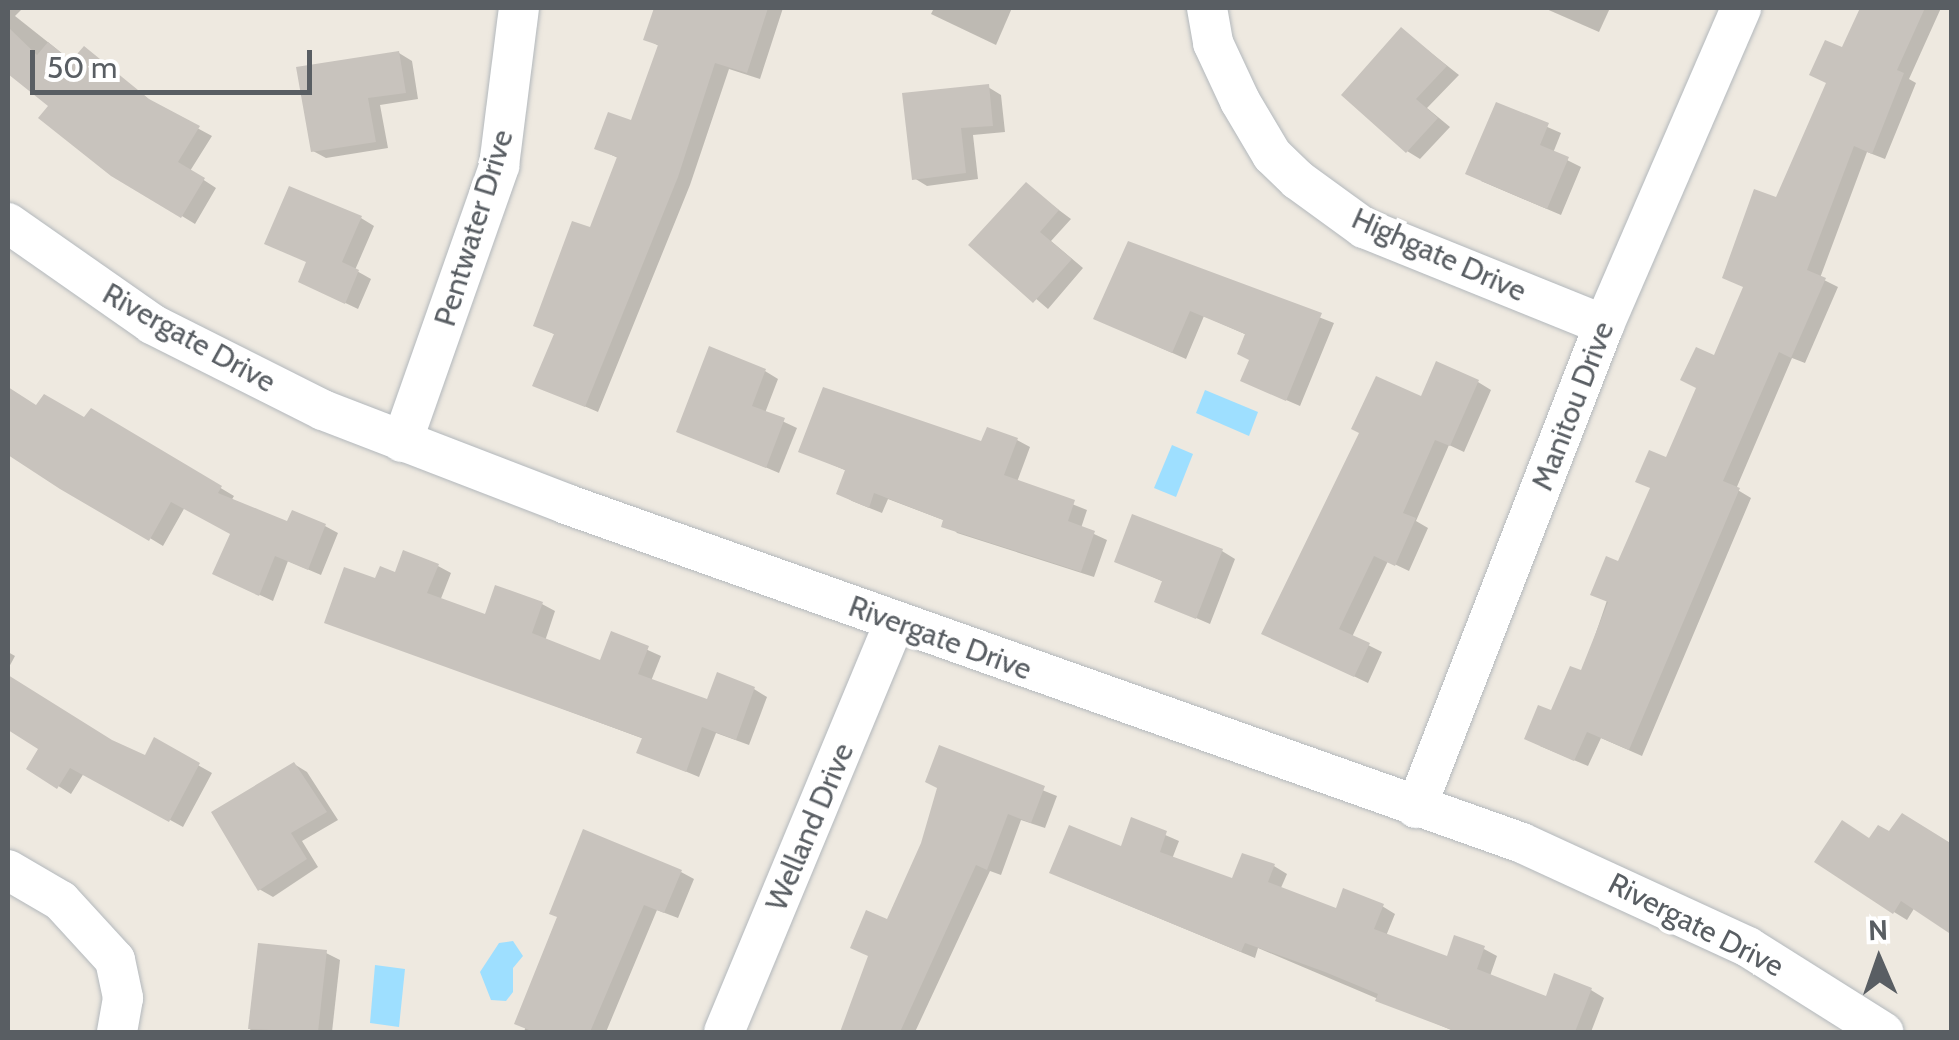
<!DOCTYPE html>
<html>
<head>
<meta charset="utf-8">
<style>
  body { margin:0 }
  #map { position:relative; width:1959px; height:1040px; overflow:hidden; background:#eee9e0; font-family:Cabin,sans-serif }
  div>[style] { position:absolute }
  .water>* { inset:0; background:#9edfff }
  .shadow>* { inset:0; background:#0003 }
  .building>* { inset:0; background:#c8c3bd }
  .roads { filter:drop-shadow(0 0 2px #b3b8bc) drop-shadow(0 0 2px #b3b8bc) }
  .minor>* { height:40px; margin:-20px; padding:0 20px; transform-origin:20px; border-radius:20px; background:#fff }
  span { translate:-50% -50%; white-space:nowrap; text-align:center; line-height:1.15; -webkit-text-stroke:8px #fff; paint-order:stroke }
  .street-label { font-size:30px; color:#595e63 }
  .frame { position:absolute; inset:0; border:10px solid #595e63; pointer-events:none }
  .north { position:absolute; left:1829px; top:910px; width:100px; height:100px; -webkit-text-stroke:8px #fff; paint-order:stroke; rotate:358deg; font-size:28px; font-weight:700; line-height:40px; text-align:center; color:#595e63 }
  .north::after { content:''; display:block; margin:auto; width:35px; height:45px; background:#595e63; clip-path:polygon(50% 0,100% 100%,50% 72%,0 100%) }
  .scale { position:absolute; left:30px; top:50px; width:282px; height:45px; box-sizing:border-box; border:5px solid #595e63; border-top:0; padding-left:12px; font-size:30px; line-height:35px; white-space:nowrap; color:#595e63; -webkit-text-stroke:8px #fff; paint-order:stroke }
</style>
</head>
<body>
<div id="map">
  <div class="water">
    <i style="clip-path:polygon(1205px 390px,1258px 412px,1249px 436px,1196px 413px)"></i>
    <i style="clip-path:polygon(1172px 445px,1193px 454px,1176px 497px,1154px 488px)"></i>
    <i style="clip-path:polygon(513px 941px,523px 956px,513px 968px,513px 992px,506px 1001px,491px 1000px,480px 972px,499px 943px)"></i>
    <i style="clip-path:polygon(375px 965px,405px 969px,399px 1027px,370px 1023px)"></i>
  </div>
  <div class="shadow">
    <i style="clip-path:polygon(8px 8px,23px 8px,15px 16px,73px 62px,84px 49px,160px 108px,212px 136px,190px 171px,216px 188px,195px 224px,113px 174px,51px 106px,8px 71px)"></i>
    <i style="clip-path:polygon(656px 8px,688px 18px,692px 8px,783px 8px,760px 79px,729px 69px,690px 185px,598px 412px,535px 385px,556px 335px,536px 325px,592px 231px,620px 159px,597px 148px,633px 123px,659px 46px,646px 39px)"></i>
    <i style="clip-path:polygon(934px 8px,1012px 8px,996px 45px,931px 14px)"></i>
    <i style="clip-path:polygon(1544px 8px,1610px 8px,1599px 32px)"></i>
    <i style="clip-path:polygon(1863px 8px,1941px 8px,1909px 79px,1916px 83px,1885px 159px,1867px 152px,1820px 278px,1838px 287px,1805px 363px,1792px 358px,1736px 489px,1751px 498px,1642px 756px,1601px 738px,1588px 766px,1540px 746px,1552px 713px,1582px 674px,1619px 565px,1715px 358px)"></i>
    <i style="clip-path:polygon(1402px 30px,1459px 75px,1427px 108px,1450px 127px,1420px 159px,1407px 151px)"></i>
    <i style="clip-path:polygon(399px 53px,412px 61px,418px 99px,380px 105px,388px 148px,326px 158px,313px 151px)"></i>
    <i style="clip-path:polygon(988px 87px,1001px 95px,1005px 132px,973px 135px,978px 179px,927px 186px,914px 178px)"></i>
    <i style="clip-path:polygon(1497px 105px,1561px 133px,1553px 153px,1581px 167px,1561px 215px,1481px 181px)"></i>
    <i style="clip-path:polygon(1032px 190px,1071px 219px,1051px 241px,1083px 268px,1048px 309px,972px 244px)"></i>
    <i style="clip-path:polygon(361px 218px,374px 226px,355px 270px,371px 279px,358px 309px,314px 288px)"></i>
    <i style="clip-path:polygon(1129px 244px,1334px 323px,1300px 406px,1256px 387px,1247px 335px,1204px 316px,1186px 359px,1114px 327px)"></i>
    <i style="clip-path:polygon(765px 371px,778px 379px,765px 413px,797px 428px,779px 473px,679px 431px)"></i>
    <i style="clip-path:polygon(1478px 382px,1491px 390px,1464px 452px,1449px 445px,1416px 521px,1428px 528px,1409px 571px,1388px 561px,1352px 637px,1382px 652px,1368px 683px,1278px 640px,1422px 399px)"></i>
    <i style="clip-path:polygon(8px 389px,37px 408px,85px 420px,92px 411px,234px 496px,231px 501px,288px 524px,325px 526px,338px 533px,321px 575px,288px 561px,273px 601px,229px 581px,233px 533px,185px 507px,163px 546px,8px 452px)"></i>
    <i style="clip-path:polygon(1017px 440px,1030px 447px,1017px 482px,1087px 510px,1081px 528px,1107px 540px,1094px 577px,957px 533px,946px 521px,888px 499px,882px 513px,852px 501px,839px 493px,847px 471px,801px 451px)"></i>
    <i style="clip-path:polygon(1222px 551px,1235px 559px,1210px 624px,1157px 601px,1164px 582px,1117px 561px)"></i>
    <i style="clip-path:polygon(438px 566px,451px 573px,440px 601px,487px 618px,542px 604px,555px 611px,545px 641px,601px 663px,612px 634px,661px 656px,651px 681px,708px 702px,719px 675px,754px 689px,767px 697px,749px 745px,716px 733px,699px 777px,639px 752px,644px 739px,327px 621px,376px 582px)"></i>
    <i style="clip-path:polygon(8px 652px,15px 656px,8px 669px)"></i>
    <i style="clip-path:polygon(8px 678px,114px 744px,146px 758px,155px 741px,212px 773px,183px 827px,84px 773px,71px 794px,30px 768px,41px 748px,8px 727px)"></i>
    <i style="clip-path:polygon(940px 749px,1057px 796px,1045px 828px,1021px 820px,1001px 875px,990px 871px,915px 1032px,843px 1032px,923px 844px,939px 789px)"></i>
    <i style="clip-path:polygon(294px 764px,307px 772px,338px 820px,302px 841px,318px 867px,273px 897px,259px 889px)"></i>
    <i style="clip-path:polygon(1133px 821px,1179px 841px,1172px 859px,1234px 881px,1274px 866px,1287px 874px,1280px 890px,1338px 911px,1382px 906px,1395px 914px,1386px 936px,1448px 959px,1484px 949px,1497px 956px,1490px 976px,1547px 999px,1591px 990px,1604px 998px,1591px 1032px,1456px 1032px,1258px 948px,1255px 958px,1065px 879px,1122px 849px)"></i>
    <i style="clip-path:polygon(1870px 840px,1915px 907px,1907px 920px,1894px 912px)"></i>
    <i style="clip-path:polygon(681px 872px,694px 879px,678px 918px,657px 910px,606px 1032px,524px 1032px,560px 917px)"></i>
    <i style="clip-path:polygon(260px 946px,326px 953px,340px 960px,332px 1032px,250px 1032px)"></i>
  </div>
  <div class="building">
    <i style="clip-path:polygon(654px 8px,768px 8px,747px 73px,715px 63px,678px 177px,585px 407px,532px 386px,554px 334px,533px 326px,572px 221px,590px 227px,617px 157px,594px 149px,608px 112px,631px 120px,658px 45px,643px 40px)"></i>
    <i style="clip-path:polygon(1860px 8px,1925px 8px,1897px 70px,1904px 73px,1872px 154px,1854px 146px,1807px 270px,1826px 278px,1791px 358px,1779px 352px,1723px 481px,1740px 488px,1629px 750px,1587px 732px,1574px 761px,1524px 739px,1538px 705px,1551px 710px,1570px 666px,1581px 670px,1608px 602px,1590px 595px,1606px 556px,1618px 561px,1650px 488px,1635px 482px,1649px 450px,1666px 457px,1696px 388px,1680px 380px,1696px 347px,1714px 355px,1743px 287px,1722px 278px,1754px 189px,1776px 197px,1826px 83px,1809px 75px,1825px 40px,1842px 47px)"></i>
    <i style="clip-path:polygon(8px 27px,37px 55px,48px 42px,71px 61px,84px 46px,149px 99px,200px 126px,178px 162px,205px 178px,181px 218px,111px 176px,38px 118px,48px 106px,8px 74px)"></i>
    <i style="clip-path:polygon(1401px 27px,1447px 66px,1416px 99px,1438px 118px,1406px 153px,1341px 95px)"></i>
    <i style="clip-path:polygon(399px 51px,406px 93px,368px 98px,376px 142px,311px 152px,296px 67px)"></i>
    <i style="clip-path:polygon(989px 84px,993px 126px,961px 128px,966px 173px,912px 180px,902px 93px)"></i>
    <i style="clip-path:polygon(1496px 102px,1549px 123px,1540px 145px,1569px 157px,1547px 209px,1465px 174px)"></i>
    <i style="clip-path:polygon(1026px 182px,1059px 210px,1040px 232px,1072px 259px,1033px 303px,968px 245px)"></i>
    <i style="clip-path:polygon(289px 186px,362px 216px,342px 262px,359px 270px,345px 304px,298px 282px,306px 262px,264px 244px)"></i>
    <i style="clip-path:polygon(1128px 241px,1322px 313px,1286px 401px,1240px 381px,1249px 360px,1237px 354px,1245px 334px,1190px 311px,1172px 353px,1093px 319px)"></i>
    <i style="clip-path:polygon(709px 346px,766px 369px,752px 406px,785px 418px,766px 468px,676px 432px)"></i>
    <i style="clip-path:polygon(1436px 361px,1479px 380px,1450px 446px,1435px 440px,1403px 513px,1416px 518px,1395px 566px,1374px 556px,1339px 629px,1370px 643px,1354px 677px,1261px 634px,1359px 433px,1351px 429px,1376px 376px,1421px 396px)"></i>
    <i style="clip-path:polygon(8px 387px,36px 405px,44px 394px,84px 417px,91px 408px,222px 486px,218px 493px,287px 521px,292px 510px,326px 524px,308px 570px,275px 556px,259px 596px,212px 574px,230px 534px,171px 502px,149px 541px,60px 489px,8px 455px)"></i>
    <i style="clip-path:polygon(823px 387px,981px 441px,987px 427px,1018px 438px,1004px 475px,1075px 500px,1068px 521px,1095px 531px,1081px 572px,941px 527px,943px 520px,874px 493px,869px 508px,836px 494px,845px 470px,798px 452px)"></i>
    <i style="clip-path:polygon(1132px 514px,1223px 549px,1196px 619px,1154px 602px,1162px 581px,1114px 562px)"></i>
    <i style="clip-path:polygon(403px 550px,439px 564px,427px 593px,485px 614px,495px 585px,543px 602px,532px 633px,600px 660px,611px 631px,649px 646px,638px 674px,707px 699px,717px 672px,755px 687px,736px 740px,702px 727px,686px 772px,636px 753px,642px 738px,324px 623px,344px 567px,375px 578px,380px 566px,395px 572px)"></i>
    <i style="clip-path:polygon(8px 675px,112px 740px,145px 755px,154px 737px,200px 763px,169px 822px,70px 768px,57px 789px,26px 769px,38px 749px,8px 730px)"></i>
    <i style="clip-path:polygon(939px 745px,1045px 786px,1031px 823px,1008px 814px,987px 870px,976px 865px,900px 1032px,840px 1032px,868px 956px,850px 948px,866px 910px,887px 919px,921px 843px,937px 788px,925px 782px)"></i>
    <i style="clip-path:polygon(294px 762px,327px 812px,291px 833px,307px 859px,258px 891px,211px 812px)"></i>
    <i style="clip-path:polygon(1902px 813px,1952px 844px,1952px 935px,1901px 901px,1893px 914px,1814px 862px,1842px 820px,1869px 838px,1878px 825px,1889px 831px)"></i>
    <i style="clip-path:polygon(1131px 817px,1167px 831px,1160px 852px,1232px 878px,1242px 853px,1275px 864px,1268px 882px,1336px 908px,1343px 888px,1384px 904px,1374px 929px,1447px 956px,1454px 935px,1485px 946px,1477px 969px,1546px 996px,1554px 973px,1592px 988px,1575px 1032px,1457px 1032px,1375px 1001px,1378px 994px,1325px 972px,1245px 943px,1241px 952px,1049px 873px,1069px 825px,1121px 846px)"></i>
    <i style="clip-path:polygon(583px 829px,682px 870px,664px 913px,644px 905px,590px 1032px,534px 1032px,514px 1024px,557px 917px,549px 914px)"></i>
    <i style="clip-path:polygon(258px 943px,327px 950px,318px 1032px,248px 1029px)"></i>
  </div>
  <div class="roads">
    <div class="minor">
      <i style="left:1207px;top:8px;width:36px;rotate:80deg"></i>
      <i style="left:1213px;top:43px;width:64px;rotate:65deg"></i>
      <i style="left:1240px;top:101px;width:63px;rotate:59.3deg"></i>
      <i style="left:1272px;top:155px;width:36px;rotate:44deg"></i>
      <i style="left:1298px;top:180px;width:82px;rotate:36deg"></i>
      <i style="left:1364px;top:228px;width:259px;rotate:22deg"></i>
      <i style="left:8px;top:223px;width:176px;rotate:35deg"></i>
      <i style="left:152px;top:324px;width:191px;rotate:26.7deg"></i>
      <i style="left:323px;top:410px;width:261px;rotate:21.1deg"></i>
      <i style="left:566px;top:504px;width:1014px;rotate:19.52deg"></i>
      <i style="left:1522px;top:843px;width:249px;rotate:24.7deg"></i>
      <i style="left:1748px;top:947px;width:160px;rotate:32.2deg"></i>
      <i style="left:402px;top:442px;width:293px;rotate:-70.6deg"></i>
      <i style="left:499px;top:166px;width:159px;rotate:-82.8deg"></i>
      <i style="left:1416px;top:808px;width:518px;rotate:-68.73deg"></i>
      <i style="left:1604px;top:325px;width:345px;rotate:-66.6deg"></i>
      <i style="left:8px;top:870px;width:61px;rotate:30.3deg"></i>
      <i style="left:61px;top:901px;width:80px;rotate:47.5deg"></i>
      <i style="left:115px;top:960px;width:39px;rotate:78deg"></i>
      <i style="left:123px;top:998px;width:35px;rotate:100deg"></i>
      <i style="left:724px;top:1032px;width:445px;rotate:-67.4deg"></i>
    </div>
  </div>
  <div class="street-label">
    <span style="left:474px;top:228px;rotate:-73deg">Pentwater Drive</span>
    <span style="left:1439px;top:255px;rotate:24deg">Highgate Drive</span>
    <span style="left:189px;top:338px;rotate:29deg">Rivergate Drive</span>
    <span style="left:1573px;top:406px;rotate:-69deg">Manitou Drive</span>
    <span style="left:940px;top:638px;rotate:20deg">Rivergate Drive</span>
    <span style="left:810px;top:827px;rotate:-67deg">Welland Drive</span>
    <span style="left:1696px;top:925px;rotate:27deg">Rivergate Drive</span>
  </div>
  <div class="frame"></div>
  <div class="north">N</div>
  <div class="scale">50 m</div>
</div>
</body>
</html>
